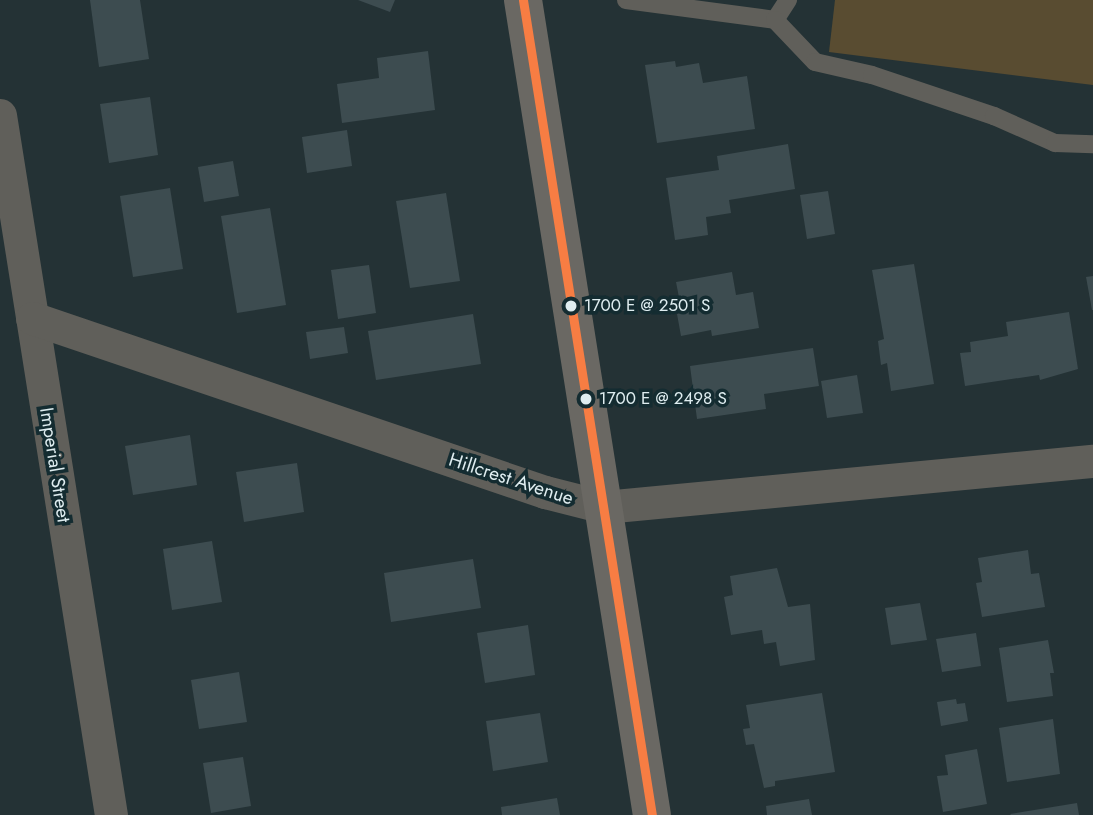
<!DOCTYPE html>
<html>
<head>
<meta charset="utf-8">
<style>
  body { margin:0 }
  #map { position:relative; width:1093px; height:815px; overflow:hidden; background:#243235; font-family:Jost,sans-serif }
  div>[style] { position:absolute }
  .green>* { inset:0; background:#594c31 }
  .building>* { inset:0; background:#3d4c50 }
  .lane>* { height:18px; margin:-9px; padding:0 9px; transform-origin:9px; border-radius:9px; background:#605f5a }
  .street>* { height:33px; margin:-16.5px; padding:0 16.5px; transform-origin:16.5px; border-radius:16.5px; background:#605f5a }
  .secondary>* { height:38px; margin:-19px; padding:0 19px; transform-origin:19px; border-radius:19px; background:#6a6863 }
  .bus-1>* { height:9px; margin:-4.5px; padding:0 4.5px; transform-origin:4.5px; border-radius:4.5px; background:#f77d43 }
  .dots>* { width:19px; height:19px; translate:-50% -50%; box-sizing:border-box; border:4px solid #142c31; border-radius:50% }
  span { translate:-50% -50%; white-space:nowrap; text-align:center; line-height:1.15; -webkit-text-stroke:7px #142c31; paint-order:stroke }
  .bus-label { font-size:17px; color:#dfedf0 }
  .left { translate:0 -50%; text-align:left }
  .street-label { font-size:19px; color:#dfedf0 }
</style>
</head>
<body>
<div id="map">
  <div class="green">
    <i style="clip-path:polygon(835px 0,1093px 0,1093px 85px,829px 52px)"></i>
  </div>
  <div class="building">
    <i style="clip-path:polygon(90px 0,140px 0,149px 59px,99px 67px)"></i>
    <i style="clip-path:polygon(358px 0,395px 0,390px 12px)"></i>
    <i style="clip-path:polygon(428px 51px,435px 110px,342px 123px,337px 84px,379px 78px,377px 58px)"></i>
    <i style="clip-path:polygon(675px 61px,676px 67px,699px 63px,703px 83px,747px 76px,755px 129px,657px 143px,645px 65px)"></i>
    <i style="clip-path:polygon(150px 97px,158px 155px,109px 163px,100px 104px)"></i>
    <i style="clip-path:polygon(347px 130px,352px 166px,307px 173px,302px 137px)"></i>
    <i style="clip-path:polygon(788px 144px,795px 189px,729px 200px,731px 213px,706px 217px,708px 235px,675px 240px,666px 178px,719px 170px,717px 156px)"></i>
    <i style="clip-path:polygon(233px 161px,239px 196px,204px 202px,198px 167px)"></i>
    <i style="clip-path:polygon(170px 188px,183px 269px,133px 277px,120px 196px)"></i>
    <i style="clip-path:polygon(828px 191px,835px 234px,807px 239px,800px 195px)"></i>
    <i style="clip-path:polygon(446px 193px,460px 281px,410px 288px,396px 201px)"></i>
    <i style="clip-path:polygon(270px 208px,286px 305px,237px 313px,221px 216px)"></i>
    <i style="clip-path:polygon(914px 264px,934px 384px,891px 391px,887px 363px,881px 365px,878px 341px,884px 339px,872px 270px)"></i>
    <i style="clip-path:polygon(369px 265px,376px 313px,338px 319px,331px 270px)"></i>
    <i style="clip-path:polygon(732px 272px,736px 295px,753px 292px,759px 328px,712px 336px,711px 330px,681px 336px,677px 314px,682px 313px,676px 282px)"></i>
    <i style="clip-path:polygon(1093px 276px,1093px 310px,1092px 310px,1086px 277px)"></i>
    <i style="clip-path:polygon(1069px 312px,1078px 369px,1040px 380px,1039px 375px,965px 386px,960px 353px,971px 352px,970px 342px,1008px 336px,1006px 322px)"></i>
    <i style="clip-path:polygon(473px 314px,481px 364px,376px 380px,368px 331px)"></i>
    <i style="clip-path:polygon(344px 327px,348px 353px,310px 359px,306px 332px)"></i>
    <i style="clip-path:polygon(813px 348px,819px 386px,764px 394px,766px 409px,697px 419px,690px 366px)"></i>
    <i style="clip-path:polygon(857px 375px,863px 413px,827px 418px,821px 381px)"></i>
    <i style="clip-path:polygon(190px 435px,197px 485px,133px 495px,125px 446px)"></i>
    <i style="clip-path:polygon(297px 463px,304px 512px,244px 522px,236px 472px)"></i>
    <i style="clip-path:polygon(212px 541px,222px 602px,172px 610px,163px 549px)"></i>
    <i style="clip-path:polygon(1028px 550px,1031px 574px,1039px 573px,1045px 607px,982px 617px,976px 583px,982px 582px,978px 558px)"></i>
    <i style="clip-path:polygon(473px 559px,481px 608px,391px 622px,384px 573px)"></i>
    <i style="clip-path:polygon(777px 568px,788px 607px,810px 604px,815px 660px,780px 666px,776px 642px,764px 644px,762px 630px,731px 635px,724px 597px,733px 595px,730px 576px)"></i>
    <i style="clip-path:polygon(920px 603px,927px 640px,891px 645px,885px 608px)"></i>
    <i style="clip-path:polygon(528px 625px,535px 675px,485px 683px,477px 633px)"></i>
    <i style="clip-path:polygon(976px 633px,981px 666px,942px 672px,936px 639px)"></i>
    <i style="clip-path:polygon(1048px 640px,1054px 673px,1050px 673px,1053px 696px,1007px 702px,999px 648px)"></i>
    <i style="clip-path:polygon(239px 672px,247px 722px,199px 729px,191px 680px)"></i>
    <i style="clip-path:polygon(822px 693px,835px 772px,775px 781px,775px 786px,764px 788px,754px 744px,746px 745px,743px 729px,750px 728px,746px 705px)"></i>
    <i style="clip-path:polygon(956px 699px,957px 704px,965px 703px,968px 721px,941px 726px,937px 702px)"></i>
    <i style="clip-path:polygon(540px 713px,548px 762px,493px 771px,486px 721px)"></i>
    <i style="clip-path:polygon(1053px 719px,1060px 774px,1007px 782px,999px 728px)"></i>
    <i style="clip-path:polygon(977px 749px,987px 804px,943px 812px,937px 776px,948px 775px,945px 755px)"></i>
    <i style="clip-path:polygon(243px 757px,251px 806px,211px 813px,203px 763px)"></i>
    <i style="clip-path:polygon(557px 798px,560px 815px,502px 815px,501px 807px)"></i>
    <i style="clip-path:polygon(809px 799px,812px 815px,767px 815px,766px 806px)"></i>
    <i style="clip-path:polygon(1077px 803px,1079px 815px,1011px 815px,1010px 814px)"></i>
  </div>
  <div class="lane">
    <i style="left:626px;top:0;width:150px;rotate:7.6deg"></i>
    <i style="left:775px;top:20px;width:24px;rotate:-57deg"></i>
    <i style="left:775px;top:20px;width:58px;rotate:46.4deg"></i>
    <i style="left:815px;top:62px;width:58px;rotate:12.8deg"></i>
    <i style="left:872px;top:75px;width:129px;rotate:18.6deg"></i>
    <i style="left:994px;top:116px;width:67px;rotate:23.9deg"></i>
    <i style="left:1055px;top:143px;width:38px;rotate:2deg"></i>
  </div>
  <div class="street">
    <i style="left:0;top:115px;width:709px;rotate:80.99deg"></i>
    <i style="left:32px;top:318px;width:542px;rotate:18.74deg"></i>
    <i style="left:545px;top:492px;width:61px;rotate:14.3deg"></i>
    <i style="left:604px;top:507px;width:491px;rotate:-5.4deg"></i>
  </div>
  <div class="secondary">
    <i style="left:523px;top:0;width:825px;rotate:81.01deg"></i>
  </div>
  <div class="bus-1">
    <i style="left:523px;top:0;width:825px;rotate:81.01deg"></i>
  </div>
  <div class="dots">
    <i style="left:571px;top:306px;background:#dfedf0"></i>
    <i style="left:586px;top:399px;background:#dfedf0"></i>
  </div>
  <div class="bus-label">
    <span class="left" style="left:584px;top:306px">1700 E @ 2501 S</span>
    <span class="left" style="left:599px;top:399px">1700 E @ 2498 S</span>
  </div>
  <div class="street-label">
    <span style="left:55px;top:465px;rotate:81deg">Imperial Street</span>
    <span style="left:511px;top:479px;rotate:18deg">Hillcrest Avenue</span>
  </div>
</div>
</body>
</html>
